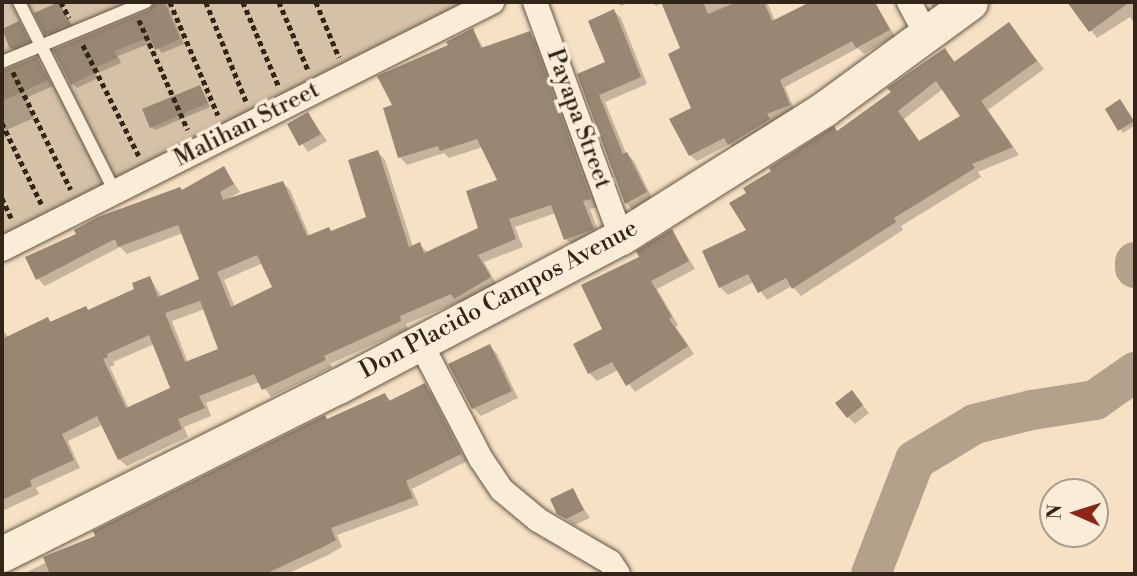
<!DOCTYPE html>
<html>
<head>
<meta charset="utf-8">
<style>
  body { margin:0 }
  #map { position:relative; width:1137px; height:576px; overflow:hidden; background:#f6e1c5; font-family:"Libre Bodoni",serif }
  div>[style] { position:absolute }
  .green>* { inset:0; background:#d5c1a8 }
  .shadow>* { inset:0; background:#0003 }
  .river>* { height:40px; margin:-20px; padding:0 20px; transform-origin:20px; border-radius:20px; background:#b3a18b }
  .building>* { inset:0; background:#988772 }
  .path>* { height:4.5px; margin-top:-2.25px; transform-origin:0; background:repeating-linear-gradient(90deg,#322619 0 5px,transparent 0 8.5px) }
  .roads { filter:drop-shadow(0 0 2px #635544) drop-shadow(0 0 2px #635544) }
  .lane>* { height:12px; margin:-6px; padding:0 6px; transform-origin:6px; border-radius:6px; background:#f9ecd9 }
  .street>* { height:24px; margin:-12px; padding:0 12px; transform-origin:12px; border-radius:12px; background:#f9ecd9 }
  .secondary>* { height:35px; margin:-17.5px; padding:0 17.5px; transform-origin:17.5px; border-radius:17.5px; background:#f9ecd9 }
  span { translate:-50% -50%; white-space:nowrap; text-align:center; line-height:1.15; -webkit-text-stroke:7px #f9ecd9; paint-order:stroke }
  .street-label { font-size:24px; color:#322619 }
  .frame { position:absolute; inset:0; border:4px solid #322619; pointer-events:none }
  .north { position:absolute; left:1039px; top:478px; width:70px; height:70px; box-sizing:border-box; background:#f9ecd9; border:2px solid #a99d8c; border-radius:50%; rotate:273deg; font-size:19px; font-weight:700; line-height:28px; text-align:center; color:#322619 }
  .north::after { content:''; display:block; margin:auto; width:24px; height:32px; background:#8f2418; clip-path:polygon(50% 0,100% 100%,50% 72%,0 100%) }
</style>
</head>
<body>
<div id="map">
  <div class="green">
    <i style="clip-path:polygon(2px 2px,466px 2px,2px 236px)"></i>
  </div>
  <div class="shadow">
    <i style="clip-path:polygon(156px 2px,166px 2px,184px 44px,162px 53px,154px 42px,118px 56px,121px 63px,96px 74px,98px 78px,77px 88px,72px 83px,150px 12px)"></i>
    <i style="clip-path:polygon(617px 2px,631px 2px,621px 6px)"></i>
    <i style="clip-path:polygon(652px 2px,767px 2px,775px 21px,812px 2px,874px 2px,895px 36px,864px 54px,858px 48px,785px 87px,795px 111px,736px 151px,730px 144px,697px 161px,690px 155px,693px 109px,682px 49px,663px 3px,656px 6px)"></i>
    <i style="clip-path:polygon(928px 2px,955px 2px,937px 12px)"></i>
    <i style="clip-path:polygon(1069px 2px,1135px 2px,1135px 25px,1130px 17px,1097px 38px)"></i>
    <i style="clip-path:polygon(59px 3px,76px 31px,54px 41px,47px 33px)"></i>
    <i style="clip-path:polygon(614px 11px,621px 18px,647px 84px,605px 102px,626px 153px,634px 161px,653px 200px,633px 210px,626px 203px,579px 75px,607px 63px)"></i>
    <i style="clip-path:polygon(evenodd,1009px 24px,1044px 69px,988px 110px,1019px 155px,978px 172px,981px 177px,901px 226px,903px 230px,801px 296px,792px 286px,767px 300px,754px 282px,728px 295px,720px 287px,749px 230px,838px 133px,945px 50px,956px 63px,1009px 24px,943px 89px,962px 116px,920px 142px,904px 119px,943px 89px)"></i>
    <i style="clip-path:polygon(22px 26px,31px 45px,15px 51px,12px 48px)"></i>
    <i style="clip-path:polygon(evenodd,473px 30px,484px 49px,529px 33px,537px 41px,598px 207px,590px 209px,600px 236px,573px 246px,566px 239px,556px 213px,515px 227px,523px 247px,484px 262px,497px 285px,463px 306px,459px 302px,406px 324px,408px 329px,330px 364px,332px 367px,271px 397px,260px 382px,206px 403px,211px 416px,184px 427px,188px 437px,127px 466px,119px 459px,102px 425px,68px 441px,80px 468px,36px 488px,39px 494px,2px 511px,2px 416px,6px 414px,2px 406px,2px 329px,9px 338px,48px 319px,52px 323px,89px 311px,136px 290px,150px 278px,162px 297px,201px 280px,183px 233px,127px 254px,120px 247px,45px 286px,38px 279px,223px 168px,240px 192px,229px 198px,283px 183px,290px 190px,310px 237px,332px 233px,368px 218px,378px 152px,385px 160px,413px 247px,419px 244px,427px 252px,480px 229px,499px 181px,483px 147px,449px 158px,444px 153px,407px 165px,400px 157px,395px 106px,450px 46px,473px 30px,263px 263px,274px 288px,235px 307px,224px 280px,263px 263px,473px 30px,205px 309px,220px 350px,188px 363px,172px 321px,205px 309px,473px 30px,154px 344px,172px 389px,129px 409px,110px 367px,115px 365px,113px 362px,154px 344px)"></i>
    <i style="clip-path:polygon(37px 59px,53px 86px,26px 98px,34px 118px,2px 132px,2px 73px)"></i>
    <i style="clip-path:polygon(200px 87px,210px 107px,155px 130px,151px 127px)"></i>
    <i style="clip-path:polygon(1123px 104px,1135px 125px,1123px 133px,1107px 110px)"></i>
    <i style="clip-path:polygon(308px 114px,327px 141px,308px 152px,289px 125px)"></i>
    <i style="clip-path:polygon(672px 231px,695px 269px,657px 289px,678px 325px,676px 327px,694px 354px,635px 392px,618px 370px,597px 381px,589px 373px,604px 330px,641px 257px)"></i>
    <i style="clip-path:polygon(490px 346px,497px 354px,518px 398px,481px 416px,473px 408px)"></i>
    <i style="clip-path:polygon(424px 385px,431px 392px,467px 461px,412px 489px,419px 505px,337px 535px,342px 547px,328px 555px,287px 574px,23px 574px,326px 421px,385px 395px,392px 402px)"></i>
    <i style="clip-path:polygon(858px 399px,869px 413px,855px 424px,848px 417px)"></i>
    <i style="clip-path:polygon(572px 490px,590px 518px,574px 525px,558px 513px)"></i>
  </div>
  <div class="river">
    <i style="left:1135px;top:262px;width:6px;rotate:90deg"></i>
    <i style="left:871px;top:574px;width:122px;rotate:-68.9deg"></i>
    <i style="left:915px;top:460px;width:70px;rotate:-31deg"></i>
    <i style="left:975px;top:424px;width:59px;rotate:-13.8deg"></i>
    <i style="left:1032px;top:410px;width:64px;rotate:-9deg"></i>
    <i style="left:1095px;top:400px;width:49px;rotate:-35deg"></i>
  </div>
  <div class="building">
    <i style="clip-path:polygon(59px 2px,70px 24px,45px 35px,34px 13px)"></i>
    <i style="clip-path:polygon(155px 2px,164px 2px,180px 39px,155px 50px,150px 37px,115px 51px,117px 58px,92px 69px,94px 73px,71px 85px,53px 50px,149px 10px)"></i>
    <i style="clip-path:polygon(661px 2px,703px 2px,708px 14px,737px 2px,764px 2px,772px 21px,810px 2px,875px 2px,890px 30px,856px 48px,852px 41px,780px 80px,790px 105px,767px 114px,770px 119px,728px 145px,724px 138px,689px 156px,669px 119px,691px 108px,668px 54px,680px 48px)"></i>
    <i style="clip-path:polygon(1067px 2px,1130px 2px,1089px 32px)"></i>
    <i style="clip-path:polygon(614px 9px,641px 77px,599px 95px,623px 154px,627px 152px,647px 192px,625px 204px,577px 74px,605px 62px,588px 21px)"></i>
    <i style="clip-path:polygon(19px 21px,29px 41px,10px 49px,2px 29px)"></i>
    <i style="clip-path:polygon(evenodd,1009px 22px,1037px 61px,981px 101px,1013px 147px,972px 164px,975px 168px,894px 218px,896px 222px,792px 289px,786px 278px,758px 293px,748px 274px,719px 288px,702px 251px,746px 230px,729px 203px,746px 193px,743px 188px,771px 171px,769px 168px,834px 126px,837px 131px,891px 92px,887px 88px,945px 48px,954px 62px,1009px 22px,936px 81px,960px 116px,919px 141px,898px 111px,936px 81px)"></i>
    <i style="clip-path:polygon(evenodd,473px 28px,481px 48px,530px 31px,591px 199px,583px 201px,594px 229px,564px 240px,551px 205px,509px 219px,516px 239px,478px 255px,491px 277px,454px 299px,451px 294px,400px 316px,401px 321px,324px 356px,326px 360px,262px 390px,254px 374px,199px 396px,205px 408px,178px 419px,182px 429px,118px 460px,97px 416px,62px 434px,74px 460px,30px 480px,32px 486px,2px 500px,2px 339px,48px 317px,50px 322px,86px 306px,88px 310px,134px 289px,132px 283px,150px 276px,158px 297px,199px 279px,178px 225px,118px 247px,115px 239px,36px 280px,25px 257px,76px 234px,74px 230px,98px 217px,180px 187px,182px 190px,224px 166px,234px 184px,220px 192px,223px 200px,283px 181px,307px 236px,329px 227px,331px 231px,366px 217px,348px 160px,378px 150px,409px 247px,420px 242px,424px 253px,478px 228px,466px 191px,497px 180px,477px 139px,440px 151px,438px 146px,398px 158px,383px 108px,392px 105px,377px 76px,448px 45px,446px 42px,473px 28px,257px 255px,272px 287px,231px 307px,217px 272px,257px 255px,473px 28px,200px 301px,218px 349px,185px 362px,165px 313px,200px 301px,473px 28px,149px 335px,170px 388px,126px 408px,103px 359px,108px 357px,107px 354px,149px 335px)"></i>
    <i style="clip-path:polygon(37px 57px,48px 80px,2px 101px,2px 71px)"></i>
    <i style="clip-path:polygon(200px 85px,208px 103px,150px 128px,142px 109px)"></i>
    <i style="clip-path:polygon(1120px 99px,1134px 121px,1118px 131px,1105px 109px)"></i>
    <i style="clip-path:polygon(308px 112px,321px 134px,299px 146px,287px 124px)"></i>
    <i style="clip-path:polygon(672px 229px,689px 261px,651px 281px,672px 317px,669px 319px,688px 346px,626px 386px,612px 362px,588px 374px,573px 344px,602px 329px,581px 285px,639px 257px,636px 251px)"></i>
    <i style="clip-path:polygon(490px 344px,512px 391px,472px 409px,448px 364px)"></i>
    <i style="clip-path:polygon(425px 383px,461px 454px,406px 481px,413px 498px,331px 528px,336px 540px,321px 548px,265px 574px,50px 574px,43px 557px,95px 536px,93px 531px,325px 415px,327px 419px,385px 393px,389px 401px)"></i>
    <i style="clip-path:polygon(852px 390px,863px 405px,847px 418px,835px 403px)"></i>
    <i style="clip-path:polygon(573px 488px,584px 510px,566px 519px,557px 514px,550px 499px)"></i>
  </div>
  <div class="path">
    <i style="left:61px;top:2px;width:18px;rotate:63deg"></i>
    <i style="left:170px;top:2px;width:123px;rotate:67deg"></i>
    <i style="left:206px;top:2px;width:107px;rotate:68deg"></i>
    <i style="left:243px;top:2px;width:92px;rotate:67deg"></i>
    <i style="left:279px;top:2px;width:76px;rotate:66.8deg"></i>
    <i style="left:316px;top:2px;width:60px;rotate:67.3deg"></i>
    <i style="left:139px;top:20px;width:120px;rotate:66deg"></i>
    <i style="left:83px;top:45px;width:124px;rotate:63.2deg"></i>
    <i style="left:13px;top:72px;width:131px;rotate:63.8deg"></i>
    <i style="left:2px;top:123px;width:91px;rotate:64deg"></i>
    <i style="left:2px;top:198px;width:23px;rotate:65deg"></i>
  </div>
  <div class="roads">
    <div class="lane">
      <i style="left:19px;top:2px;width:213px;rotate:63.2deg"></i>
      <i style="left:2px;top:62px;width:156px;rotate:-22.6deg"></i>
    </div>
    <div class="street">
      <i style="left:535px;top:2px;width:250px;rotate:69.9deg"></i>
      <i style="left:909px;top:2px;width:36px;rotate:62deg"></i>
      <i style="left:2px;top:249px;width:549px;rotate:-26.75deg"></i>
      <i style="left:420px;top:342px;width:132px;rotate:62.5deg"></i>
      <i style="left:481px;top:459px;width:37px;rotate:56deg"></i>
      <i style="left:502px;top:490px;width:47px;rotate:39.8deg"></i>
      <i style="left:538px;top:520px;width:83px;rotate:30.3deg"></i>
      <i style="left:610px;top:562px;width:14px;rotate:56deg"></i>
    </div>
    <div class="secondary">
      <i style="left:2px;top:554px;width:376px;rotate:-26.6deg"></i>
      <i style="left:338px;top:386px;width:320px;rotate:-27.8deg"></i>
      <i style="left:621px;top:237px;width:240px;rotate:-32.2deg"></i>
      <i style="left:824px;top:109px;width:181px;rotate:-36.2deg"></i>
    </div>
  </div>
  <div class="street-label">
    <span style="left:578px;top:119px;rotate:70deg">Payapa Street</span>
    <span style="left:247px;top:125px;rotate:-27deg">Malihan Street</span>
    <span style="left:499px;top:300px;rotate:-28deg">Don Placido Campos Avenue</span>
  </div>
  <div class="frame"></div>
  <div class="north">N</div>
</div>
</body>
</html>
